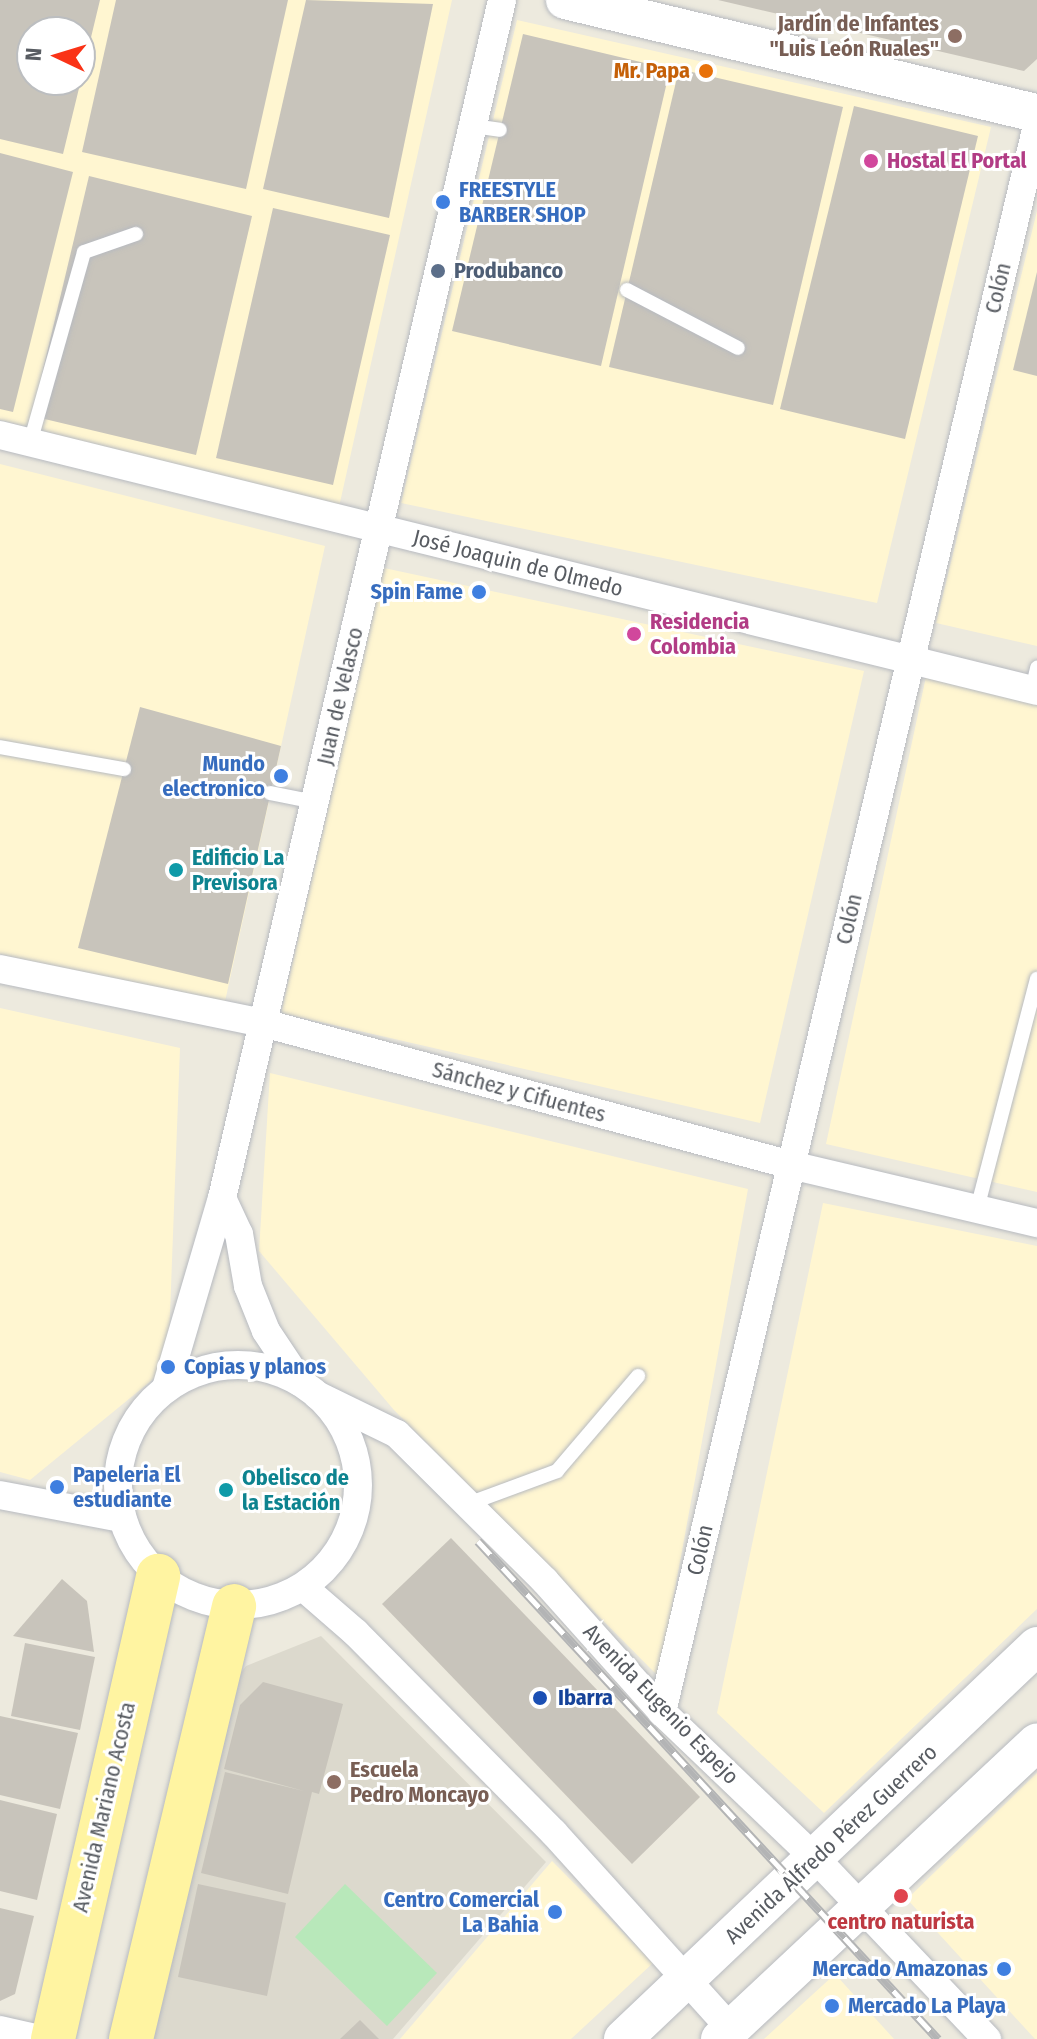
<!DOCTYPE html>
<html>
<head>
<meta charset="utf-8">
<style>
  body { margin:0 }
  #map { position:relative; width:1037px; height:2039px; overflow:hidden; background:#edeade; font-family:"Fira Sans Condensed",sans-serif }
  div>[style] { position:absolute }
  .commercial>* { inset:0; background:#fff6d1 }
  .education>* { inset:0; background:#dcd9cd }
  .green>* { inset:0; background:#b8e8ba }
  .building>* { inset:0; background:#c8c4bb }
  .roads { filter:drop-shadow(0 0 2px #b7bac0) drop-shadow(0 0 2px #b7bac0) }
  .lane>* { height:14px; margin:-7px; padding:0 7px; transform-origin:7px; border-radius:7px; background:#fff }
  .street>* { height:28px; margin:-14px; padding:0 14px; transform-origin:14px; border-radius:14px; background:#fff }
  .street>.ring { margin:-14px; padding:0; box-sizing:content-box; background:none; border:28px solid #fff; border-radius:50% }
  .secondary>* { height:38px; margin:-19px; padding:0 19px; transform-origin:19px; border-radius:19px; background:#fff }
  .primary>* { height:44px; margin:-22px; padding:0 22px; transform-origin:22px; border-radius:22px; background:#fff4a1 }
  .rail>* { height:9px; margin-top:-4.5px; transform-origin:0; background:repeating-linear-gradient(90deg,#fff 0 18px,#b3b4b5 0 36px); box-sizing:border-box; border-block:2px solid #b3b4b5 }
  .dots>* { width:22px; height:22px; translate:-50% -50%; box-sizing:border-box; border:4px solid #fff; border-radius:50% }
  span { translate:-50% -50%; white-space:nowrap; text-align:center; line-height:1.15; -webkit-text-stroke:6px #fff; paint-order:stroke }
  .education-label { font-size:22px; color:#785e54; font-weight:700 }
  .right { translate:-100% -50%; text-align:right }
  .left { translate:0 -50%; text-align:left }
  .food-label { font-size:22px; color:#c56008; font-weight:700 }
  .hotel-label { font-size:22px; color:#b23c85; font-weight:700 }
  .shop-label { font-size:22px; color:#366cbe; font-weight:700 }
  .service-label { font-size:22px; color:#4e5e75; font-weight:700 }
  .street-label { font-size:22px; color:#585c62 }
  .culture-label { font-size:22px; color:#0d838f; font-weight:700 }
  .transit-label { font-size:22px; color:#164399; font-weight:700 }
  .health-label { font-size:22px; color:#be3a42; font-weight:700 }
  .north { position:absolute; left:16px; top:16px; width:80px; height:80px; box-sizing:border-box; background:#fff; border:2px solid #bcbec0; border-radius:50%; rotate:274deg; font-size:22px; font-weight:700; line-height:32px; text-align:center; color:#585c62 }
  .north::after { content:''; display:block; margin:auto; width:28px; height:36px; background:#fa3317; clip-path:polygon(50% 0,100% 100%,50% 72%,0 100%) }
</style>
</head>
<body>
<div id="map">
  <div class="commercial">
    <i style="clip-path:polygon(evenodd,0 0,452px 0,339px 507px,0 420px,0 0,32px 32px,80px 32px,80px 80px,32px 80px,32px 32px)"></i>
    <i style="clip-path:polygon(517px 20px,991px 127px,877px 603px,401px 503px)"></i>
    <i style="clip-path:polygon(1037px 211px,1037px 646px,936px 623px)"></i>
    <i style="clip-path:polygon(0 464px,325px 546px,224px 1006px,0 954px)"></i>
    <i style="clip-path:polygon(384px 568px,864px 671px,760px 1123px,281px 1013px)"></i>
    <i style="clip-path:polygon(927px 672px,1037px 695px,1037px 1192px,826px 1144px)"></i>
    <i style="clip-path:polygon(0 1008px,180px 1048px,168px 1367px,30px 1480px,0 1472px)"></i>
    <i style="clip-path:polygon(270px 1073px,748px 1189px,659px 1677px,394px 1410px,259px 1251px)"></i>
    <i style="clip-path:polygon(823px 1203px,1037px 1246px,1037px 1609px,824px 1813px,717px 1713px)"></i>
    <i style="clip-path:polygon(1037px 1773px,1037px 2039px,1035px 2039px,907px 1899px)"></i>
    <i style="clip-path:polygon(552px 1861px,653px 1963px,571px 2039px,400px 2039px)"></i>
    <i style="clip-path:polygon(835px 1974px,894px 2039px,764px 2039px)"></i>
  </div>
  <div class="education">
    <i style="clip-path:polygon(321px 1636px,546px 1862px,393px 2039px,155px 2039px,146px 2033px,220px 1701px,246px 1666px)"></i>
  </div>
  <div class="green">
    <i style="clip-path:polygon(345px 1884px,437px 1973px,387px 2026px,295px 1937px)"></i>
  </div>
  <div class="building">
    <i style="clip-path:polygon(0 0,100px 0,81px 79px,80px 32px,32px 32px,32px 80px,81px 80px,63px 154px,0 139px)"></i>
    <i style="clip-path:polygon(116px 0,288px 0,246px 189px,82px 152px)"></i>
    <i style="clip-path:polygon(306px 0,433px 4px,389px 218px,263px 189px)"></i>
    <i style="clip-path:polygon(718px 0,1037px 0,1037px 59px,1024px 71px)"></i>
    <i style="clip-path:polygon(523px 34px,670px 69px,601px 366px,452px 331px)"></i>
    <i style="clip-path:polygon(679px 69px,843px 107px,773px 405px,609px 367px)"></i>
    <i style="clip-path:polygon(854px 106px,978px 136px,905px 439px,780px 409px)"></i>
    <i style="clip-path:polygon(0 153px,73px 172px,13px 412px,0 409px)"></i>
    <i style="clip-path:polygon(89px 176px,252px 216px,196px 455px,32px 416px)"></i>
    <i style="clip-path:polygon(273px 208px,390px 235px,333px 485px,216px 458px)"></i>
    <i style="clip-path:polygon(1037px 272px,1037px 376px,1013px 370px)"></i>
    <i style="clip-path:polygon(140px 707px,281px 746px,228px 984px,78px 948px)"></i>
    <i style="clip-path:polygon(451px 1538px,700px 1797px,632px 1864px,382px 1604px)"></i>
    <i style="clip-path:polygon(62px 1579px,87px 1601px,94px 1652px,13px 1636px)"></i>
    <i style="clip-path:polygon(25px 1643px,95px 1657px,80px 1730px,11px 1716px)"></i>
    <i style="clip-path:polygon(263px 1682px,343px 1704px,319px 1794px,312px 1792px,288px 1894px,201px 1873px,225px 1772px,304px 1791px,224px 1769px,240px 1705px)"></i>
    <i style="clip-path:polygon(0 1716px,78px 1733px,60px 1809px,0 1795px)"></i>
    <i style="clip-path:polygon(0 1800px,57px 1814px,37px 1900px,0 1891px)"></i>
    <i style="clip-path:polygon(198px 1884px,286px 1903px,267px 1996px,178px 1977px)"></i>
    <i style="clip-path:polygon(0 1908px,34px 1916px,15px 1994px,0 2001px)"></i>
    <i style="clip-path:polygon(360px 2020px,379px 2039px,340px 2039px)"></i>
  </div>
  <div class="roads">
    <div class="lane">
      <i style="left:473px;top:126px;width:27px;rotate:8deg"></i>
      <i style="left:627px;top:290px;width:125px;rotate:27.6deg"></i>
      <i style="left:30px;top:443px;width:198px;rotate:-74.2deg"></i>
      <i style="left:84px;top:252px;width:55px;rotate:-19.1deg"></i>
      <i style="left:1032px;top:690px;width:23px;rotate:-77deg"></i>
      <i style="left:0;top:747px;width:126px;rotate:10.1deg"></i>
      <i style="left:270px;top:793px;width:46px;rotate:11.3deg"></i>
      <i style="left:977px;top:1209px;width:238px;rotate:-75.4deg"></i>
      <i style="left:468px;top:1504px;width:95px;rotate:-20.3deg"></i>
      <i style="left:557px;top:1471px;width:125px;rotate:-49.5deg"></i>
    </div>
    <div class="street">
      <i style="left:0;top:435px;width:1068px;rotate:13.87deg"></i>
      <i style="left:0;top:969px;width:268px;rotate:11.6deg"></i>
      <i style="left:263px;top:1023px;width:547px;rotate:15.05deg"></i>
      <i style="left:791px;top:1165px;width:253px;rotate:13.3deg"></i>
      <i style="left:222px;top:1198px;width:40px;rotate:65deg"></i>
      <i style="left:239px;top:1234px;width:53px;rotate:80.2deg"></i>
      <i style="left:248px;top:1286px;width:48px;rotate:68.2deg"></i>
      <i style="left:266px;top:1331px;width:61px;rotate:56.3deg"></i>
      <i class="ring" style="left:118px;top:1365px;width:212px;height:212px"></i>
      <i style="left:166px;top:1388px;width:198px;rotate:-73.6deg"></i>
      <i style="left:222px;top:1198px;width:1230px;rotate:-76.84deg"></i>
      <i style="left:317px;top:1395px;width:89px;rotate:26deg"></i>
      <i style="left:397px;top:1434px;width:209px;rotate:44.8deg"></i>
      <i style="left:545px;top:1581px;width:176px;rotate:48.2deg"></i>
      <i style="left:662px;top:1712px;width:214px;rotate:43.7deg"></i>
      <i style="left:817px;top:1860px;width:247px;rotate:46.5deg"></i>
      <i style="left:0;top:1495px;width:124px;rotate:10.7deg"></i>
      <i style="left:303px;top:1587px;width:70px;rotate:41deg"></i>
      <i style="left:356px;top:1633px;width:281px;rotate:45.3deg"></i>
      <i style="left:554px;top:1833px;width:264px;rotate:47.9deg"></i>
      <i style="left:662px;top:1712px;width:1630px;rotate:-76.7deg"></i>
      <i style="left:0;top:2030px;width:41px;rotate:12.7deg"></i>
    </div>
    <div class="secondary">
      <i style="left:565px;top:0;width:485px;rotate:13.5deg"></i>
      <i style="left:623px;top:2039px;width:571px;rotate:-43.51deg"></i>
      <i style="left:720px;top:2039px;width:434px;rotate:-43.1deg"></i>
    </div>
    <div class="primary">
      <i style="left:53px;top:2039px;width:475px;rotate:-77.2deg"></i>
      <i style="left:131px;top:2039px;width:445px;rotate:-76.6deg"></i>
    </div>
  </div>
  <div class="rail">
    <i style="left:478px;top:1541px;width:678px;rotate:47.27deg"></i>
  </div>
  <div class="dots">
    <i style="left:955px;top:36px;background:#8d6e63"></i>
    <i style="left:706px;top:71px;background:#e8710a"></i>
    <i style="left:871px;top:161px;background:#d1479c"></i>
    <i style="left:443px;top:202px;background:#3f7fe0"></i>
    <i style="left:438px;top:271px;background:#5c6f8a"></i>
    <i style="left:479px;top:592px;background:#3f7fe0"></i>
    <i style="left:634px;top:634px;background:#d1479c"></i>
    <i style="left:281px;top:776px;background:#3f7fe0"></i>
    <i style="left:176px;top:870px;background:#0f9aa8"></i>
    <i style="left:168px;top:1367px;background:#3f7fe0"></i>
    <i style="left:57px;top:1487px;background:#3f7fe0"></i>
    <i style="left:226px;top:1490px;background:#0f9aa8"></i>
    <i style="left:540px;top:1698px;background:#1a4fb4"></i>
    <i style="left:334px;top:1782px;background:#8d6e63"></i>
    <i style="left:901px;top:1896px;background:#e0444e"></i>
    <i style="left:555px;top:1912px;background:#3f7fe0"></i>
    <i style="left:1004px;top:1969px;background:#3f7fe0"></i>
    <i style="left:832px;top:2006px;background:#3f7fe0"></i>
  </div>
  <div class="education-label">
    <span class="right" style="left:939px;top:36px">Jardín de Infantes<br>"Luis León Ruales"</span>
    <span class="left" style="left:350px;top:1782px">Escuela<br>Pedro Moncayo</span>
  </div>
  <div class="food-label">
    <span class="right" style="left:690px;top:71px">Mr. Papa</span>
  </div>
  <div class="hotel-label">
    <span class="left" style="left:887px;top:161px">Hostal El Portal</span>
    <span class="left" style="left:650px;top:634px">Residencia<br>Colombia</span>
  </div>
  <div class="shop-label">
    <span class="left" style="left:459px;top:202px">FREESTYLE<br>BARBER SHOP</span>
    <span class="right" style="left:463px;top:592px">Spin Fame</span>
    <span class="right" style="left:265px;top:776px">Mundo<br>electronico</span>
    <span class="left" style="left:184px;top:1367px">Copias y planos</span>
    <span class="left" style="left:73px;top:1487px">Papeleria El<br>estudiante</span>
    <span class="right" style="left:539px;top:1912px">Centro Comercial<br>La Bahia</span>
    <span class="right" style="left:988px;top:1969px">Mercado Amazonas</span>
    <span class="left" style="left:848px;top:2006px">Mercado La Playa</span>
  </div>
  <div class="service-label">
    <span class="left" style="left:454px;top:271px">Produbanco</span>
  </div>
  <div class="street-label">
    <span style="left:998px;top:288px;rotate:-77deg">Colón</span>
    <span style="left:518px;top:563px;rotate:14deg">José Joaquin de Olmedo</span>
    <span style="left:340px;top:696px;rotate:-77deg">Juan de Velasco</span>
    <span style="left:849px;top:919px;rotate:-77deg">Colón</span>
    <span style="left:519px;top:1092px;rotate:15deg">Sánchez y Cifuentes</span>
    <span style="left:700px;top:1550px;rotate:-77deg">Colón</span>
    <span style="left:661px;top:1704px;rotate:46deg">Avenida Eugenio Espejo</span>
    <span style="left:104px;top:1807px;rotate:-77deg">Avenida Mariano Acosta</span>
    <span style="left:831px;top:1844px;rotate:-43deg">Avenida Alfredo Pérez Guerrero</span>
  </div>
  <div class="culture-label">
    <span class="left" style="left:192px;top:870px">Edificio La<br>Previsora</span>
    <span class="left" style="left:242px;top:1490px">Obelisco de<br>la Estación</span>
  </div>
  <div class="transit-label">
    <span class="left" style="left:558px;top:1698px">Ibarra</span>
  </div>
  <div class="health-label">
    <span style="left:901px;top:1922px">centro naturista</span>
  </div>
  <div class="north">N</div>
</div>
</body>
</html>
